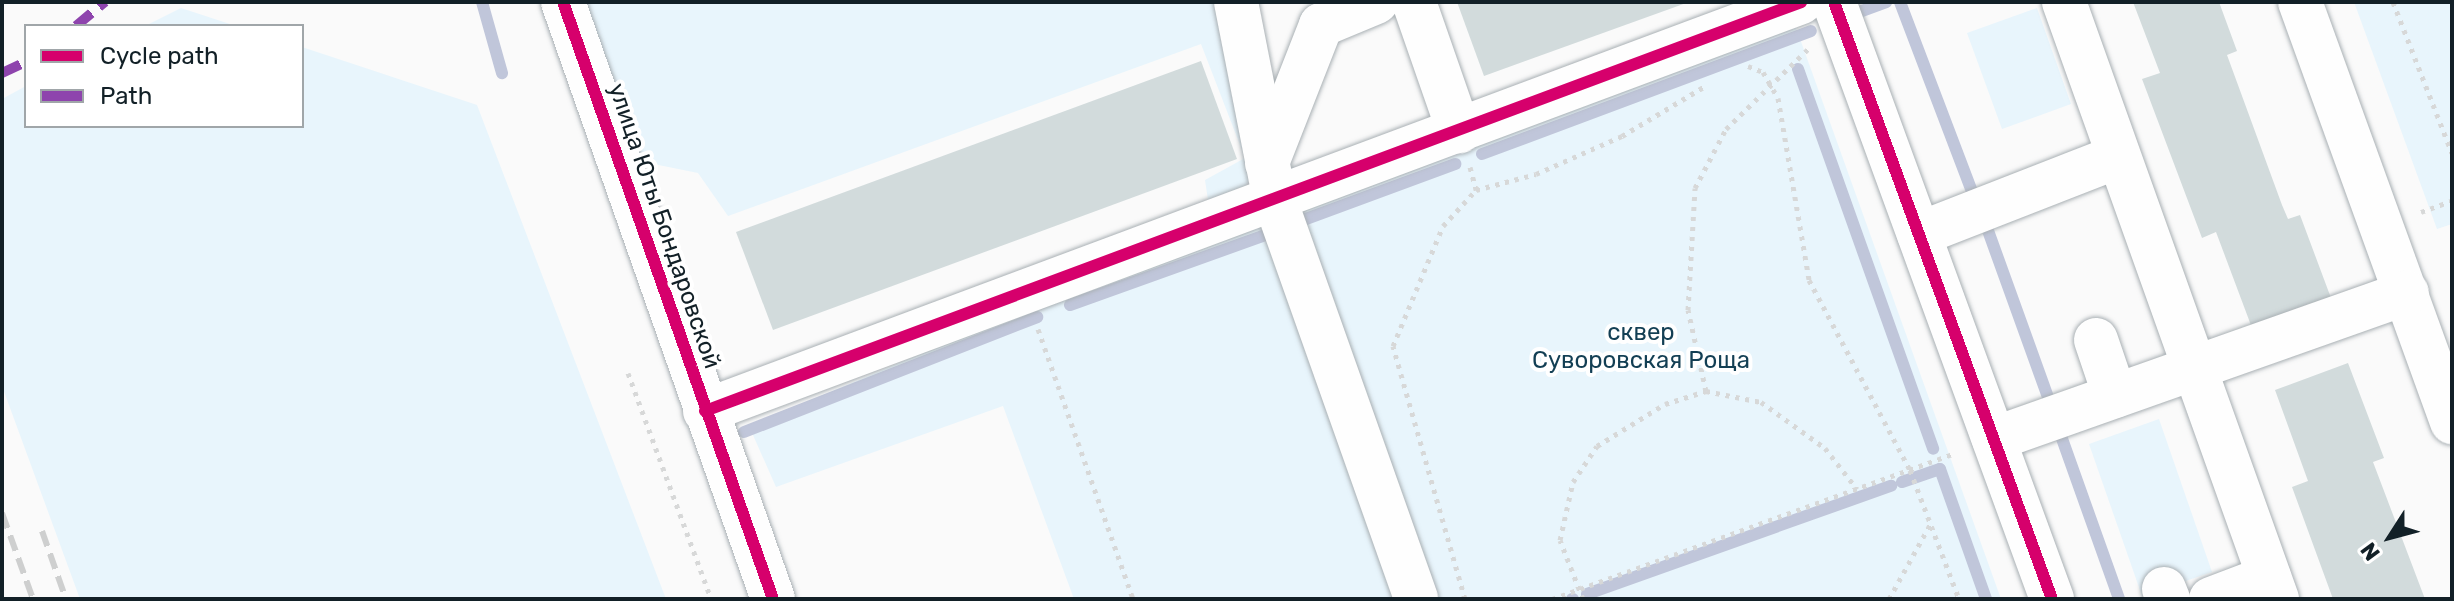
<!DOCTYPE html>
<html>
<head>
<meta charset="utf-8">
<style>
  body { margin:0 }
  #map { position:relative; width:2454px; height:601px; overflow:hidden; background:#fafafa; font-family:Rubik,sans-serif }
  div>[style] { position:absolute }
  .green>* { inset:0; background:#e8f5fc }
  .stream>* { height:12px; margin:-6px; padding:0 6px; transform-origin:6px; border-radius:6px; background:#c0c6da }
  .building>* { inset:0; background:#d2dbdc }
  .path>* { height:5px; margin-top:-2.5px; transform-origin:0; background:repeating-linear-gradient(90deg,#d7d8d8 0 4px,transparent 0 10px) }
  .roads { filter:drop-shadow(0 0 2px #a9b0b4) drop-shadow(0 0 2px #a9b0b4) }
  .minor>* { height:44px; margin:-22px; padding:0 22px; transform-origin:22px; border-radius:22px; background:#fefefe }
  .rail>* { height:6px; margin-top:-3px; transform-origin:0; background:repeating-linear-gradient(90deg,#cecfcf 0 16px,transparent 0 24px) }
  .quiet>* { height:10px; margin-top:-5px; transform-origin:0; background:repeating-linear-gradient(90deg,#8e44ad 0 20px,transparent 0 30px) }
  .cycleway>* { height:12px; margin:-6px; padding:0 6px; transform-origin:6px; border-radius:6px; background:#d6006c }
  span { translate:-50% -50%; white-space:nowrap; text-align:center; line-height:1.15; -webkit-text-stroke:8px #fff; paint-order:stroke }
  .street-label { font-size:24px; color:#122027 }
  .park-label { font-size:24px; color:#133f54 }
  .frame { position:absolute; inset:0; border:4px solid #122027; pointer-events:none }
  .legend { position:absolute; left:24px; top:24px; width:280px; height:104px; box-sizing:border-box; background:#fff; border:2px solid #a0a6a9; margin:0; padding:10px 14px; list-style:none; font-size:24px; color:#122027 }
  .legend li { display:flex; align-items:center; gap:16px; height:40px }
  .legend b { width:40px; border:2px solid #a0a6a9 }
  .north { position:absolute; left:2350px; top:497px; width:80px; height:80px; -webkit-text-stroke:6px #fff; paint-order:stroke; rotate:234deg; font-size:22px; font-weight:700; line-height:32px; text-align:center; color:#122027 }
  .north::after { content:''; display:block; margin:auto; width:28px; height:36px; background:#122027; clip-path:polygon(50% 0,100% 100%,50% 72%,0 100%) }
</style>
</head>
<body>
<div id="map">
  <div class="green">
    <i style="clip-path:polygon(574px 2px,1224px 2px,1255px 164px,1240px 201px,1209px 207px,1205px 180px,1245px 158px,1201px 44px,728px 216px,698px 173px,634px 160px)"></i>
    <i style="clip-path:polygon(2354px 2px,2452px 2px,2452px 224px,2437px 229px)"></i>
    <i style="clip-path:polygon(181px 8px,236px 26px,145px 26px)"></i>
    <i style="clip-path:polygon(2037px 8px,2071px 104px,2002px 129px,1967px 33px)"></i>
    <i style="clip-path:polygon(1794px 22px,2001px 599px,1425px 599px,1286px 208px)"></i>
    <i style="clip-path:polygon(302px 47px,477px 105px,666px 599px,80px 599px,2px 386px,2px 99px,26px 86px,26px 126px,302px 126px)"></i>
    <i style="clip-path:polygon(1273px 218px,1410px 599px,1074px 599px,1003px 406px,776px 487px,749px 426px,1057px 297px)"></i>
    <i style="clip-path:polygon(2159px 419px,2212px 572px,2142px 596px,2089px 444px)"></i>
  </div>
  <div class="stream">
    <i style="left:482px;top:2px;width:74px;rotate:74.3deg"></i>
    <i style="left:1900px;top:2px;width:205px;rotate:69.2deg"></i>
    <i style="left:1859px;top:12px;width:29px;rotate:-20deg"></i>
    <i style="left:1798px;top:69px;width:403px;rotate:70.4deg"></i>
    <i style="left:1482px;top:154px;width:351px;rotate:-20.5deg"></i>
    <i style="left:1295px;top:223px;width:171px;rotate:-20.2deg"></i>
    <i style="left:1986px;top:225px;width:186px;rotate:70.2deg"></i>
    <i style="left:1070px;top:305px;width:217px;rotate:-19.7deg"></i>
    <i style="left:744px;top:432px;width:315px;rotate:-21.4deg"></i>
    <i style="left:2060px;top:433px;width:176px;rotate:70.4deg"></i>
    <i style="left:1902px;top:482px;width:40px;rotate:-18.9deg"></i>
    <i style="left:1940px;top:469px;width:138px;rotate:70.5deg"></i>
    <i style="left:1587px;top:594px;width:323px;rotate:-19.6deg"></i>
    <i style="left:1572px;top:599px;width:1px"></i>
  </div>
  <div class="building">
    <i style="clip-path:polygon(1457px 2px,1689px 2px,1484px 76px)"></i>
    <i style="clip-path:polygon(2133px 2px,2219px 2px,2237px 51px,2227px 55px,2282px 205px,2288px 219px,2300px 215px,2331px 298px,2252px 328px,2216px 232px,2202px 238px,2142px 79px,2160px 73px)"></i>
    <i style="clip-path:polygon(1201px 61px,1237px 159px,773px 330px,736px 232px)"></i>
    <i style="clip-path:polygon(2348px 363px,2384px 458px,2373px 462px,2425px 599px,2333px 599px,2292px 487px,2308px 481px,2275px 390px)"></i>
  </div>
  <div class="path">
    <i style="left:2393px;top:2px;width:162px;rotate:68.7deg"></i>
    <i style="left:1748px;top:66px;width:16px;rotate:22deg"></i>
    <i style="left:1763px;top:72px;width:30px;rotate:60deg"></i>
    <i style="left:1778px;top:98px;width:185px;rotate:80.3deg"></i>
    <i style="left:1809px;top:280px;width:215px;rotate:62deg"></i>
    <i style="left:1910px;top:470px;width:138px;rotate:69.2deg"></i>
    <i style="left:1470px;top:167px;width:24px;rotate:75deg"></i>
    <i style="left:2421px;top:212px;width:33px;rotate:-20deg"></i>
    <i style="left:1038px;top:329px;width:286px;rotate:70.6deg"></i>
    <i style="left:628px;top:373px;width:241px;rotate:69.8deg"></i>
    <i style="left:1706px;top:391px;width:83px;rotate:-102.5deg"></i>
    <i style="left:1688px;top:310px;width:122px;rotate:-86.7deg"></i>
    <i style="left:1695px;top:188px;width:67px;rotate:-62.3deg"></i>
    <i style="left:1726px;top:129px;width:115px;rotate:-44.3deg"></i>
    <i style="left:1465px;top:599px;width:263px;rotate:-105.9deg"></i>
    <i style="left:1393px;top:346px;width:130px;rotate:-67.4deg"></i>
    <i style="left:1443px;top:226px;width:49px;rotate:-47.5deg"></i>
    <i style="left:1476px;top:190px;width:62px;rotate:-14.9deg"></i>
    <i style="left:1536px;top:174px;width:94px;rotate:-23.8deg"></i>
    <i style="left:1622px;top:136px;width:99px;rotate:-31deg"></i>
    <i style="left:1552px;top:599px;width:429px;rotate:-19.9deg"></i>
    <i style="left:1583px;top:599px;width:63px;rotate:-111.3deg"></i>
    <i style="left:1560px;top:540px;width:59px;rotate:-77.4deg"></i>
    <i style="left:1573px;top:482px;width:43px;rotate:-56.3deg"></i>
    <i style="left:1597px;top:446px;width:80px;rotate:-31.7deg"></i>
    <i style="left:1665px;top:404px;width:43px;rotate:-17.6deg"></i>
    <i style="left:1706px;top:391px;width:56px;rotate:11.3deg"></i>
    <i style="left:1761px;top:402px;width:79px;rotate:35.7deg"></i>
    <i style="left:1825px;top:448px;width:52px;rotate:52deg"></i>
    <i style="left:1889px;top:599px;width:87px;rotate:-61.1deg"></i>
  </div>
  <div class="roads">
    <div class="minor">
      <i style="left:563px;top:2px;width:633px;rotate:70.62deg"></i>
      <i style="left:1236px;top:2px;width:202px;rotate:78.9deg"></i>
      <i style="left:1275px;top:200px;width:423px;rotate:70.5deg"></i>
      <i style="left:1414px;top:2px;width:137px;rotate:70.8deg"></i>
      <i style="left:1834px;top:2px;width:636px;rotate:69.94deg"></i>
      <i style="left:2064px;top:2px;width:634px;rotate:70.36deg"></i>
      <i style="left:2300px;top:2px;width:447px;rotate:70.1deg"></i>
      <i style="left:1267px;top:163px;width:148px;rotate:-68.6deg"></i>
      <i style="left:1321px;top:25px;width:60px;rotate:-22.7deg"></i>
      <i style="left:1919px;top:234px;width:212px;rotate:-21.3deg"></i>
      <i style="left:2096px;top:340px;width:59px;rotate:71.3deg"></i>
      <i style="left:705px;top:411px;width:1170px;rotate:-20.46deg"></i>
      <i style="left:1994px;top:439px;width:438px;rotate:-19.5deg"></i>
      <i style="left:2164px;top:589px;width:11px;rotate:68deg"></i>
      <i style="left:2211px;top:599px;width:62px;rotate:-20.8deg"></i>
    </div>
  </div>
  <div class="rail">
    <i style="left:2px;top:513px;width:91px;rotate:70.2deg"></i>
    <i style="left:42px;top:531px;width:72px;rotate:70.6deg"></i>
  </div>
  <div class="quiet">
    <i style="left:76px;top:26px;width:38px;rotate:-40deg"></i>
    <i style="left:2px;top:73px;width:26px;rotate:-25deg"></i>
  </div>
  <div class="cycleway">
    <i style="left:563px;top:2px;width:633px;rotate:70.62deg"></i>
    <i style="left:1834px;top:2px;width:636px;rotate:69.94deg"></i>
    <i style="left:705px;top:411px;width:1170px;rotate:-20.46deg"></i>
  </div>
  <div class="street-label">
    <span style="left:664px;top:226px;rotate:71deg">улица Юты Бондаровской</span>
  </div>
  <div class="park-label">
    <span style="left:1641px;top:347px">сквер<br>Суворовская Роща</span>
  </div>
  <div class="frame"></div>
  <ul class="legend">
  <li><b style="height:10px;background:#d6006c"></b>Cycle path</li>
  <li><b style="height:10px;background:#8e44ad"></b>Path</li>
  </ul>
  <div class="north">N</div>
</div>
</body>
</html>
